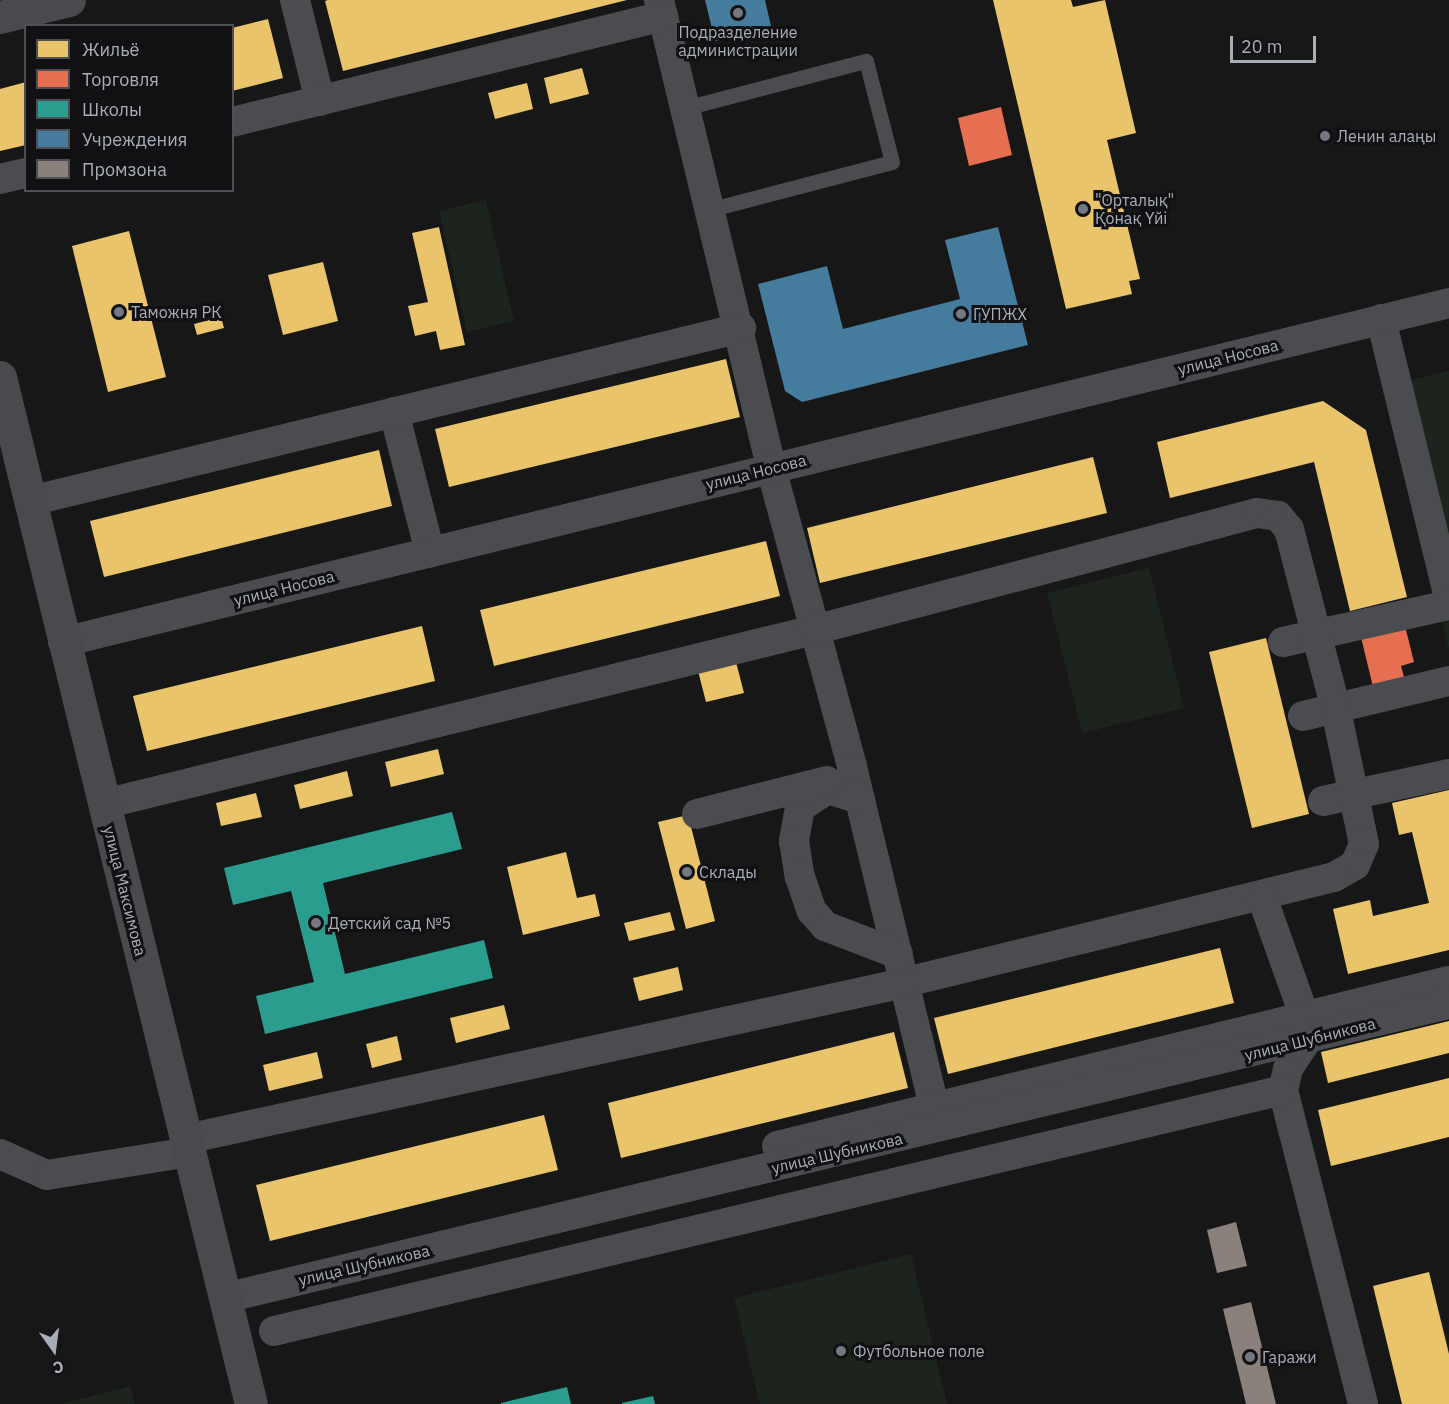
<!DOCTYPE html>
<html>
<head>
<meta charset="utf-8">
<style>
  body { margin:0 }
  #map { position:relative; width:1449px; height:1404px; overflow:hidden; background:#171717; font-family:"IBM Plex Sans",sans-serif }
  div>[style] { position:absolute }
  .green>* { inset:0; background:#1d241e }
  .homes>* { inset:0; background:#e9c46a }
  .shops>* { inset:0; background:#e76f51 }
  .schools>* { inset:0; background:#2a9d8f }
  .public>* { inset:0; background:#457b9d }
  .industry>* { inset:0; background:#8a817c }
  .lane>* { height:15px; margin:-7.5px; padding:0 7.5px; transform-origin:7.5px; border-radius:7.5px; background:#4b4c50 }
  .street>* { height:30px; margin:-15px; padding:0 15px; transform-origin:15px; border-radius:15px; background:#4b4c50 }
  .secondary>* { height:33px; margin:-16.5px; padding:0 16.5px; transform-origin:16.5px; border-radius:16.5px; background:#4a4a4e }
  .dots>* { width:16px; height:16px; translate:-50% -50%; box-sizing:border-box; border:3px solid #111113; border-radius:50% }
  span { translate:-50% -50%; white-space:nowrap; text-align:center; line-height:1.15; -webkit-text-stroke:6px #111113; paint-order:stroke }
  .poi-label { font-size:16px; color:#a8adb8 }
  .left { translate:0 -50%; text-align:left }
  .street-label { font-size:16px; color:#a8adb8 }
  .legend { position:absolute; left:24px; top:24px; width:210px; height:168px; box-sizing:border-box; background:#111113; border:2px solid #4d4f55; margin:0; padding:8px 10px; list-style:none; font-size:18px; color:#a8adb8 }
  .legend li { display:flex; align-items:center; gap:12px; height:30px }
  .legend b { width:30px; border:2px solid #4d4f55 }
  .north { position:absolute; left:24px; top:1320px; width:60px; height:60px; -webkit-text-stroke:4px #111113; paint-order:stroke; rotate:166deg; font-size:16px; font-weight:700; line-height:24px; text-align:center; color:#a8adb8 }
  .north::after { content:''; display:block; margin:auto; width:21px; height:27px; background:#a8adb8; clip-path:polygon(50% 0,100% 100%,50% 72%,0 100%) }
  .scale { position:absolute; left:1230px; top:36px; width:86px; height:27px; box-sizing:border-box; border:3px solid #a8adb8; border-top:0; padding-left:8px; font-size:18px; line-height:21px; white-space:nowrap; color:#a8adb8; -webkit-text-stroke:4px #111113; paint-order:stroke }
</style>
</head>
<body>
<div id="map">
  <div class="green">
    <i style="clip-path:polygon(486px 200px,514px 321px,467px 332px,439px 211px)"></i>
    <i style="clip-path:polygon(1449px 371px,1449px 650px,1384px 386px)"></i>
    <i style="clip-path:polygon(1149px 568px,1184px 708px,1082px 733px,1047px 593px)"></i>
    <i style="clip-path:polygon(911px 1254px,947px 1404px,760px 1404px,734px 1298px)"></i>
    <i style="clip-path:polygon(130px 1386px,135px 1404px,62px 1404px)"></i>
  </div>
  <div class="homes">
    <i style="clip-path:polygon(627px 0,343px 71px,325px 1px,328px 0)"></i>
    <i style="clip-path:polygon(993px 0,1071px 0,1073px 7px,1105px 0,1136px 133px,1107px 140px,1140px 279px,1129px 281px,1132px 294px,1066px 309px)"></i>
    <i style="clip-path:polygon(268px 19px,283px 78px,232px 91px,232px 28px)"></i>
    <i style="clip-path:polygon(582px 68px,589px 94px,550px 104px,544px 78px)"></i>
    <i style="clip-path:polygon(26px 82px,26px 145px,0 151px,0 89px)"></i>
    <i style="clip-path:polygon(527px 83px,533px 109px,495px 119px,488px 93px)"></i>
    <i style="clip-path:polygon(439px 227px,465px 345px,440px 350px,436px 331px,415px 336px,408px 306px,428px 302px,412px 233px)"></i>
    <i style="clip-path:polygon(129px 231px,166px 377px,108px 392px,72px 246px)"></i>
    <i style="clip-path:polygon(323px 262px,338px 321px,283px 335px,268px 275px)"></i>
    <i style="clip-path:polygon(221px 317px,224px 328px,197px 335px,194px 324px)"></i>
    <i style="clip-path:polygon(726px 359px,740px 417px,449px 487px,435px 429px)"></i>
    <i style="clip-path:polygon(1323px 401px,1366px 430px,1407px 597px,1350px 611px,1314px 462px,1170px 498px,1157px 442px)"></i>
    <i style="clip-path:polygon(379px 450px,392px 506px,104px 577px,90px 521px)"></i>
    <i style="clip-path:polygon(1093px 457px,1107px 513px,820px 583px,807px 528px)"></i>
    <i style="clip-path:polygon(766px 541px,780px 596px,494px 666px,480px 610px)"></i>
    <i style="clip-path:polygon(422px 626px,435px 681px,147px 751px,133px 696px)"></i>
    <i style="clip-path:polygon(1266px 638px,1309px 814px,1252px 828px,1209px 652px)"></i>
    <i style="clip-path:polygon(736px 662px,744px 693px,706px 702px,698px 671px)"></i>
    <i style="clip-path:polygon(438px 749px,444px 774px,391px 787px,385px 762px)"></i>
    <i style="clip-path:polygon(347px 771px,353px 796px,300px 809px,294px 785px)"></i>
    <i style="clip-path:polygon(1449px 790px,1449px 950px,1348px 974px,1333px 909px,1370px 900px,1373px 916px,1429px 903px,1412px 832px,1399px 835px,1392px 803px)"></i>
    <i style="clip-path:polygon(256px 793px,262px 817px,221px 826px,216px 803px)"></i>
    <i style="clip-path:polygon(688px 815px,715px 921px,686px 929px,658px 822px)"></i>
    <i style="clip-path:polygon(566px 852px,577px 898px,595px 894px,600px 916px,523px 935px,507px 867px)"></i>
    <i style="clip-path:polygon(670px 912px,675px 930px,629px 941px,624px 923px)"></i>
    <i style="clip-path:polygon(1220px 948px,1234px 1003px,948px 1074px,934px 1018px)"></i>
    <i style="clip-path:polygon(678px 967px,683px 990px,639px 1001px,633px 978px)"></i>
    <i style="clip-path:polygon(504px 1005px,510px 1029px,456px 1043px,450px 1018px)"></i>
    <i style="clip-path:polygon(1449px 1021px,1449px 1053px,1328px 1083px,1321px 1052px)"></i>
    <i style="clip-path:polygon(894px 1032px,908px 1088px,621px 1158px,608px 1103px)"></i>
    <i style="clip-path:polygon(397px 1036px,402px 1060px,372px 1068px,366px 1044px)"></i>
    <i style="clip-path:polygon(317px 1052px,323px 1078px,269px 1091px,263px 1065px)"></i>
    <i style="clip-path:polygon(1449px 1078px,1449px 1137px,1331px 1166px,1318px 1110px)"></i>
    <i style="clip-path:polygon(544px 1115px,558px 1170px,270px 1241px,256px 1185px)"></i>
    <i style="clip-path:polygon(1429px 1272px,1449px 1354px,1449px 1404px,1402px 1404px,1373px 1286px)"></i>
  </div>
  <div class="shops">
    <i style="clip-path:polygon(1001px 107px,1012px 155px,969px 166px,958px 118px)"></i>
    <i style="clip-path:polygon(1404px 622px,1414px 662px,1401px 666px,1406px 684px,1374px 691px,1360px 633px)"></i>
  </div>
  <div class="schools">
    <i style="clip-path:polygon(452px 812px,462px 849px,323px 883px,345px 974px,484px 940px,493px 978px,265px 1034px,256px 996px,314px 982px,291px 891px,233px 905px,224px 868px)"></i>
    <i style="clip-path:polygon(567px 1387px,571px 1404px,501px 1404px,501px 1403px)"></i>
    <i style="clip-path:polygon(653px 1396px,655px 1404px,622px 1404px,622px 1403px)"></i>
  </div>
  <div class="public">
    <i style="clip-path:polygon(705px 0,765px 0,771px 26px,715px 41px)"></i>
    <i style="clip-path:polygon(998px 227px,1028px 345px,802px 402px,785px 391px,758px 284px,827px 266px,843px 329px,960px 299px,945px 240px)"></i>
  </div>
  <div class="industry">
    <i style="clip-path:polygon(1236px 1222px,1247px 1266px,1217px 1273px,1207px 1230px)"></i>
    <i style="clip-path:polygon(1251px 1302px,1276px 1404px,1246px 1404px,1223px 1309px)"></i>
  </div>
  <div class="lane">
    <i style="left:685px;top:108px;width:187px;rotate:-14.6deg"></i>
    <i style="left:866px;top:61px;width:104px;rotate:75.6deg"></i>
    <i style="left:892px;top:162px;width:187px;rotate:165.4deg"></i>
  </div>
  <div class="street">
    <i style="left:295px;top:0;width:104px;rotate:76.1deg"></i>
    <i style="left:659px;top:0;width:481px;rotate:76.5deg"></i>
    <i style="left:771px;top:468px;width:310px;rotate:74.8deg"></i>
    <i style="left:852px;top:767px;width:369px;rotate:76.4deg"></i>
    <i style="left:232px;top:122px;width:444px;rotate:-13.8deg"></i>
    <i style="left:0;top:179px;width:27px;rotate:-13deg"></i>
    <i style="left:1381px;top:319px;width:288px;rotate:76.3deg"></i>
    <i style="left:394px;top:412px;width:145px;rotate:75.6deg"></i>
    <i style="left:30px;top:501px;width:732px;rotate:-13.68deg"></i>
    <i style="left:63px;top:642px;width:1427px;rotate:-13.74deg"></i>
    <i style="left:1283px;top:642px;width:170px;rotate:-12.6deg"></i>
    <i style="left:1303px;top:716px;width:150px;rotate:-13.5deg"></i>
    <i style="left:860px;top:799px;width:34px;rotate:-163deg"></i>
    <i style="left:828px;top:789px;width:33px;rotate:147deg"></i>
    <i style="left:800px;top:807px;width:35px;rotate:100deg"></i>
    <i style="left:794px;top:841px;width:36px;rotate:81deg"></i>
    <i style="left:800px;top:877px;width:36px;rotate:71deg"></i>
    <i style="left:812px;top:911px;width:20px;rotate:49deg"></i>
    <i style="left:825px;top:926px;width:78px;rotate:21deg"></i>
    <i style="left:1323px;top:801px;width:129px;rotate:-12.1deg"></i>
    <i style="left:104px;top:804px;width:731px;rotate:-13.77deg"></i>
    <i style="left:814px;top:630px;width:458px;rotate:-14.8deg"></i>
    <i style="left:1257px;top:513px;width:21px;rotate:8deg"></i>
    <i style="left:1278px;top:516px;width:17px;rotate:50deg"></i>
    <i style="left:1289px;top:529px;width:187px;rotate:75.4deg"></i>
    <i style="left:1336px;top:710px;width:137px;rotate:78.2deg"></i>
    <i style="left:1364px;top:844px;width:23px;rotate:113deg"></i>
    <i style="left:1355px;top:865px;width:24px;rotate:150deg"></i>
    <i style="left:1334px;top:877px;width:443px;rotate:166.2deg"></i>
    <i style="left:904px;top:983px;width:735px;rotate:167.74deg"></i>
    <i style="left:697px;top:814px;width:134px;rotate:-14.2deg"></i>
    <i style="left:1262px;top:897px;width:125px;rotate:70.4deg"></i>
    <i style="left:1304px;top:1015px;width:26px;rotate:86deg"></i>
    <i style="left:1306px;top:1041px;width:33px;rotate:123deg"></i>
    <i style="left:1288px;top:1069px;width:22px;rotate:103deg"></i>
    <i style="left:1283px;top:1090px;width:324px;rotate:75.7deg"></i>
    <i style="left:777px;top:1146px;width:692px;rotate:-13.8deg"></i>
    <i style="left:0;top:1154px;width:51px;rotate:24.1deg"></i>
    <i style="left:47px;top:1175px;width:144px;rotate:-9.2deg"></i>
    <i style="left:225px;top:1298px;width:1259px;rotate:-13.51deg"></i>
    <i style="left:274px;top:1331px;width:1037px;rotate:-13.43deg"></i>
  </div>
  <div class="secondary">
    <i style="left:0;top:17px;width:71px;rotate:-13.8deg"></i>
    <i style="left:0;top:377px;width:1057px;rotate:76.27deg"></i>
  </div>
  <div class="dots">
    <i style="left:738px;top:13px;background:#757880"></i>
    <i style="left:1325px;top:136px;background:#757880"></i>
    <i style="left:1083px;top:209px;background:#757880"></i>
    <i style="left:119px;top:312px;background:#757880"></i>
    <i style="left:961px;top:314px;background:#757880"></i>
    <i style="left:687px;top:872px;background:#757880"></i>
    <i style="left:316px;top:923px;background:#757880"></i>
    <i style="left:841px;top:1351px;background:#757880"></i>
    <i style="left:1250px;top:1357px;background:#757880"></i>
  </div>
  <div class="poi-label">
    <span style="left:738px;top:41px">Подразделение<br>администрации</span>
    <span class="left" style="left:1337px;top:136px">Ленин алаңы</span>
    <span class="left" style="left:1095px;top:209px">"Орталық"<br>Қонақ Үйі</span>
    <span class="left" style="left:131px;top:312px">Таможня РК</span>
    <span class="left" style="left:973px;top:314px">ГУПЖХ</span>
    <span class="left" style="left:699px;top:872px">Склады</span>
    <span class="left" style="left:328px;top:923px">Детский сад №5</span>
    <span class="left" style="left:853px;top:1351px">Футбольное поле</span>
    <span class="left" style="left:1262px;top:1357px">Гаражи</span>
  </div>
  <div class="street-label">
    <span style="left:1228px;top:357px;rotate:-14deg">улица Носова</span>
    <span style="left:756px;top:472px;rotate:-14deg">улица Носова</span>
    <span style="left:284px;top:588px;rotate:-14deg">улица Носова</span>
    <span style="left:125px;top:891px;rotate:76deg">улица Максимова</span>
    <span style="left:1310px;top:1039px;rotate:-14deg">улица Шубникова</span>
    <span style="left:837px;top:1153px;rotate:-13deg">улица Шубникова</span>
    <span style="left:364px;top:1265px;rotate:-13deg">улица Шубникова</span>
  </div>
  <ul class="legend">
  <li><b style="height:16px;background:#e9c46a"></b>Жильё</li>
  <li><b style="height:16px;background:#e76f51"></b>Торговля</li>
  <li><b style="height:16px;background:#2a9d8f"></b>Школы</li>
  <li><b style="height:16px;background:#457b9d"></b>Учреждения</li>
  <li><b style="height:16px;background:#8a817c"></b>Промзона</li>
  </ul>
  <div class="north">С</div>
  <div class="scale">20 m</div>
</div>
</body>
</html>
